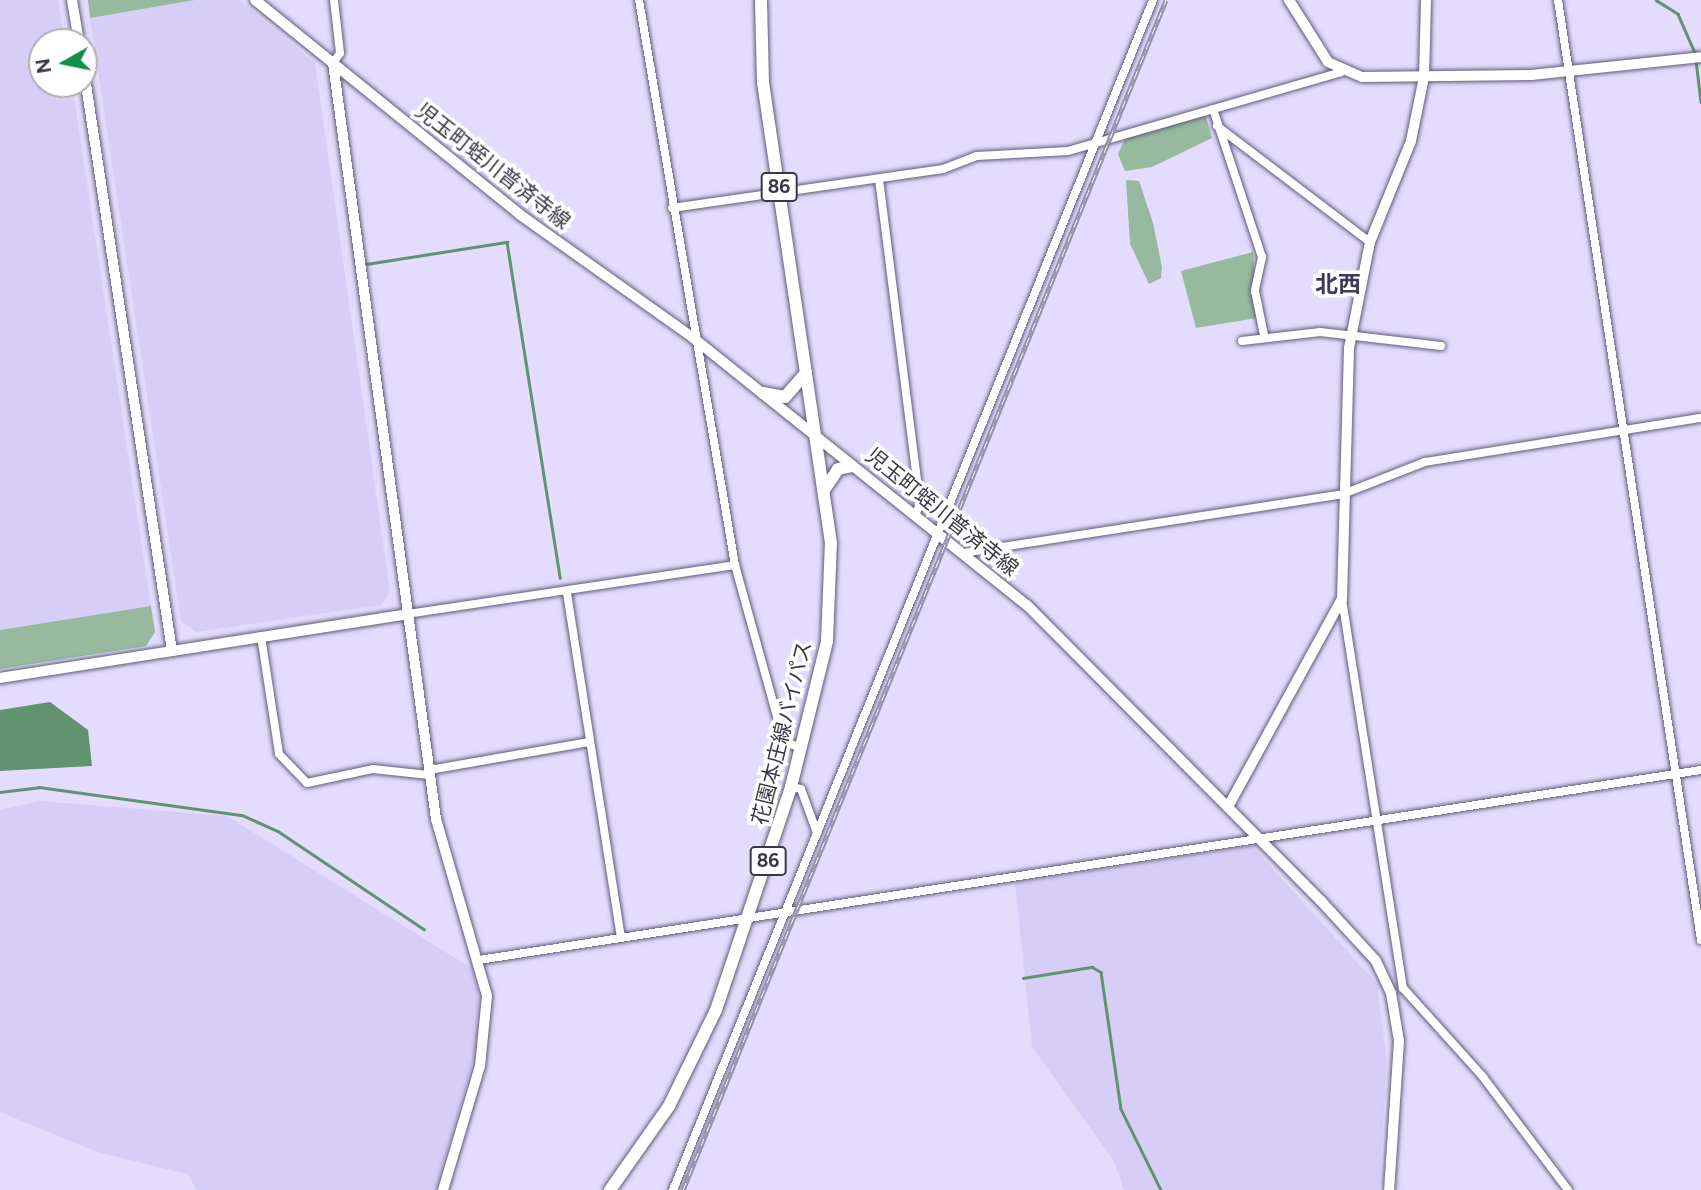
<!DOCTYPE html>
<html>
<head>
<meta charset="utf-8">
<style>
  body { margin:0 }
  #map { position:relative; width:1701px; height:1190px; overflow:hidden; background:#e3dcff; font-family:Figtree,"Noto Sans JP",sans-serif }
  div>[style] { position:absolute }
  .built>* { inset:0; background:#d7cef8 }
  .green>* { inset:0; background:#97ba9f }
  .water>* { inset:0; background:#60936e }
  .stream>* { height:2.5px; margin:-1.25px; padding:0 1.25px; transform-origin:1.25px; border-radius:1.25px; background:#60936e }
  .roads { filter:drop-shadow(0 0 2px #615a78) drop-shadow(0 0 2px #615a78) }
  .street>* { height:8px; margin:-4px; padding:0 4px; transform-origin:4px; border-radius:4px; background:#fff }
  .secondary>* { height:10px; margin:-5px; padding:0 5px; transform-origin:5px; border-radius:5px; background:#fff }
  .primary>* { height:12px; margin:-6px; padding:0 6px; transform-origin:6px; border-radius:6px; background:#fff }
  .rail>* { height:5px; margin-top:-2.5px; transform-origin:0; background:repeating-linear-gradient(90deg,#fff 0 8px,#9590a9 0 16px); box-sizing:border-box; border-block:2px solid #9590a9 }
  span { translate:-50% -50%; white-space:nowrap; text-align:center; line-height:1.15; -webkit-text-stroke:7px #fff; paint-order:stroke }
  .shield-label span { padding:2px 5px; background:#fff; border:2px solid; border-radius:5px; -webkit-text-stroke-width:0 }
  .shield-label { font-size:19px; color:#3b3846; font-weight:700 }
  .street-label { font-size:21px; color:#3b3846 }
  .neighbourhood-label { font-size:23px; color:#403955; font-weight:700 }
  .north { position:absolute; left:28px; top:28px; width:70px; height:70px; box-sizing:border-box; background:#fff; border:2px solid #b1afb5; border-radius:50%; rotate:261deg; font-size:19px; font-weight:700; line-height:28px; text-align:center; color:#3b3846 }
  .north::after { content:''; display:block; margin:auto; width:24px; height:32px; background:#128e49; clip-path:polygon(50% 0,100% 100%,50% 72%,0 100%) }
</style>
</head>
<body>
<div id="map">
  <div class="built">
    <i style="clip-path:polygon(0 0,58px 0,65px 42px,42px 42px,42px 84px,72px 84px,151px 606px,0 630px)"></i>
    <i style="clip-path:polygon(195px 0,239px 0,315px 63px,390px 592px,381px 605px,196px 632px,181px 621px,90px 18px)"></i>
    <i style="clip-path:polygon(40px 801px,227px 816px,471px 968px,478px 990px,477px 1045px,436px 1190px,197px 1190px,187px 1174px,97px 1152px,0 1112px,0 810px)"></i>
    <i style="clip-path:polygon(1252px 846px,1377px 984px,1387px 1061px,1379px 1190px,1124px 1190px,1114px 1161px,1032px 1047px,1015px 883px)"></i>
  </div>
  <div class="green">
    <i style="clip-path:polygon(88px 0,195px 0,90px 18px)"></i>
    <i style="clip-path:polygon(1205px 113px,1212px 138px,1152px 167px,1125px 171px,1118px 154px,1127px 134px)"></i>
    <i style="clip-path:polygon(1126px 180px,1139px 181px,1153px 223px,1162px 267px,1161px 278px,1149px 284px,1130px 244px)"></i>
    <i style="clip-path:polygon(1253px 252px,1257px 318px,1196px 328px,1181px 271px)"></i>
    <i style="clip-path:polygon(151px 606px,155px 632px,146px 646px,0 669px,0 630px)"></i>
  </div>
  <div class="water">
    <i style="clip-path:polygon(50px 702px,88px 730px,92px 766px,0 771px,0 710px)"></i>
  </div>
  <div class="stream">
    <i style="left:1656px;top:0;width:26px;rotate:32deg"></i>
    <i style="left:1678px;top:14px;width:43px;rotate:66.4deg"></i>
    <i style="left:1696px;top:60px;width:42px;rotate:83.2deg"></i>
    <i style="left:366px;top:264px;width:143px;rotate:-8.9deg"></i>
    <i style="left:507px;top:242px;width:340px;rotate:81deg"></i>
    <i style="left:0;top:792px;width:39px;rotate:-7deg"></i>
    <i style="left:39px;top:787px;width:205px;rotate:7.9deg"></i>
    <i style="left:242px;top:815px;width:39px;rotate:24deg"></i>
    <i style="left:278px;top:831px;width:176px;rotate:33.9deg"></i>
    <i style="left:1023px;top:978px;width:70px;rotate:-9.1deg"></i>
    <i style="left:1092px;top:967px;width:10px;rotate:29deg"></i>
    <i style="left:1101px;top:972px;width:138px;rotate:81.7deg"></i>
    <i style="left:1121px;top:1109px;width:90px;rotate:63.7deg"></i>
  </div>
  <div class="roads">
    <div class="street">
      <i style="left:639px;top:0;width:573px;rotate:80.36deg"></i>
      <i style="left:735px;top:565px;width:184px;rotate:74.5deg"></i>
      <i style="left:784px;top:742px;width:19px;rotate:18deg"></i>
      <i style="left:1558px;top:0;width:951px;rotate:81.35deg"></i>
      <i style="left:333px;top:63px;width:12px;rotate:-55deg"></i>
      <i style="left:340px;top:53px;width:53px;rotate:-96.5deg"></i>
      <i style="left:1213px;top:109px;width:156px;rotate:71.7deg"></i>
      <i style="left:1262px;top:257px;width:35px;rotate:102deg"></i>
      <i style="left:1255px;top:291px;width:45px;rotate:78.4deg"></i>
      <i style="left:1217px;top:126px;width:192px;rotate:37.2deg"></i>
      <i style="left:879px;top:179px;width:328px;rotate:82.8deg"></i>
      <i style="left:920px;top:504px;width:12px;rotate:114deg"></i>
      <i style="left:672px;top:208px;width:274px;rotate:-8.2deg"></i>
      <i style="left:943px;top:169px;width:36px;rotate:-21deg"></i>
      <i style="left:977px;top:156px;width:91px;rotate:-3.1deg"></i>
      <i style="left:1068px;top:151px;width:284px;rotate:-16.1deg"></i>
      <i style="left:1242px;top:341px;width:79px;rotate:-6.6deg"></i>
      <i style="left:1320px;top:332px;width:122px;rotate:6.6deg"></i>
      <i style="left:963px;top:553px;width:385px;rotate:-8.8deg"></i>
      <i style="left:1343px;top:494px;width:88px;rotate:-21.3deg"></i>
      <i style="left:1425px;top:462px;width:279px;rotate:-9.1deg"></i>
      <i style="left:567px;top:593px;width:349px;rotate:81.1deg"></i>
      <i style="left:1342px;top:599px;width:394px;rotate:81.1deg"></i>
      <i style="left:1403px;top:988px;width:120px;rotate:48deg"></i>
      <i style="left:1483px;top:1077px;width:141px;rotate:53deg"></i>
      <i style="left:407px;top:614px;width:332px;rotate:-8.5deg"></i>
      <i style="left:261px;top:636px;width:119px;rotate:81.3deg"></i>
      <i style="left:279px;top:754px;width:40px;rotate:46deg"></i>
      <i style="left:307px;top:783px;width:67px;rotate:-12deg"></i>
      <i style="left:373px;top:769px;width:56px;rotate:6.1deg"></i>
      <i style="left:429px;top:770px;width:163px;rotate:-9.9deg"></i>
      <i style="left:791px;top:787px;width:10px;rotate:11deg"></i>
      <i style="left:801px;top:789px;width:47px;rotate:70deg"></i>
      <i style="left:479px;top:960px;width:1237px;rotate:-8.84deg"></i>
      <i style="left:673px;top:1190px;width:1283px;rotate:-68.03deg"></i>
    </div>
    <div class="secondary">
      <i style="left:72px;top:0;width:43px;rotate:80.5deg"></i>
      <i style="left:255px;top:0;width:340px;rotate:39deg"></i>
      <i style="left:519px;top:214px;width:212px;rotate:35.4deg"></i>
      <i style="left:692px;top:337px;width:429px;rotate:38.7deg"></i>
      <i style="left:1027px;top:605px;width:417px;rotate:45.2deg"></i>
      <i style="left:1321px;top:901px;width:81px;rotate:47.5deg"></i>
      <i style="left:1376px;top:961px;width:35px;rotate:65deg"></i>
      <i style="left:1391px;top:993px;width:49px;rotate:80.5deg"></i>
      <i style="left:1399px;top:1041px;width:149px;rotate:93.8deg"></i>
      <i style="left:1289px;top:0;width:73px;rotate:57.8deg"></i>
      <i style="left:1328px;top:62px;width:37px;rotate:24deg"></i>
      <i style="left:1362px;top:77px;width:169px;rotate:-0.7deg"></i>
      <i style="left:1531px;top:75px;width:171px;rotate:-6deg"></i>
      <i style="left:333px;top:63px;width:763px;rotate:82.24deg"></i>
      <i style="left:436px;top:819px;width:184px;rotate:73.9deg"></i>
      <i style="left:487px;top:996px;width:70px;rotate:95.7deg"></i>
      <i style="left:480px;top:1066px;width:129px;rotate:106.6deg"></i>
      <i style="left:84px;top:71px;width:587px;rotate:81.37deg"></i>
      <i style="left:0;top:678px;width:412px;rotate:-8.9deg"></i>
      <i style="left:1229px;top:805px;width:235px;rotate:-61.3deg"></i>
      <i style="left:1342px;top:599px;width:251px;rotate:-88.4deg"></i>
      <i style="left:1349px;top:348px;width:108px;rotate:-78.8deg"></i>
      <i style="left:1370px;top:242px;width:109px;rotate:-67.9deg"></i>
      <i style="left:1411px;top:141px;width:65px;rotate:-78.5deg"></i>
      <i style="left:1424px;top:77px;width:77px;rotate:-88.5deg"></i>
    </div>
    <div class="primary">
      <i style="left:763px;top:393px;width:22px;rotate:10deg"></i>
      <i style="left:785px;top:397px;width:32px;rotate:-49deg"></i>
      <i style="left:824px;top:490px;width:25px;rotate:-56deg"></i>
      <i style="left:838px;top:469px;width:14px;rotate:-12deg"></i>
      <i style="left:610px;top:1190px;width:103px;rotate:-54.9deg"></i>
      <i style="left:669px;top:1106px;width:107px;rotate:-63.9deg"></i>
      <i style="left:716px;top:1010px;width:235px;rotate:-71.4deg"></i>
      <i style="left:791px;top:787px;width:150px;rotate:-76.1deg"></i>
      <i style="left:827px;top:641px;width:98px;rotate:-87.7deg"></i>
      <i style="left:831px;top:543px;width:465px;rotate:-98.4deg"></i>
      <i style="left:763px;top:83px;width:83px;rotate:-91.4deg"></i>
    </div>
  </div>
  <div class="rail">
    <i style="left:683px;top:1190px;width:1284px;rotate:-67.91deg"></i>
  </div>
  <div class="shield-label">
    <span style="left:779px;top:187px">86</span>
    <span style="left:768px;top:861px">86</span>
  </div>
  <div class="street-label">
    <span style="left:493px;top:166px;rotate:38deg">児玉町蛭川普済寺線</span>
    <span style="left:942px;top:512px;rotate:39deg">児玉町蛭川普済寺線</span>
    <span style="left:782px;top:733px;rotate:-76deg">花園本庄線バイパス</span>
  </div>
  <div class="neighbourhood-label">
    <span style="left:1338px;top:284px">北西</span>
  </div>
  <div class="north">N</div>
</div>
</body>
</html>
